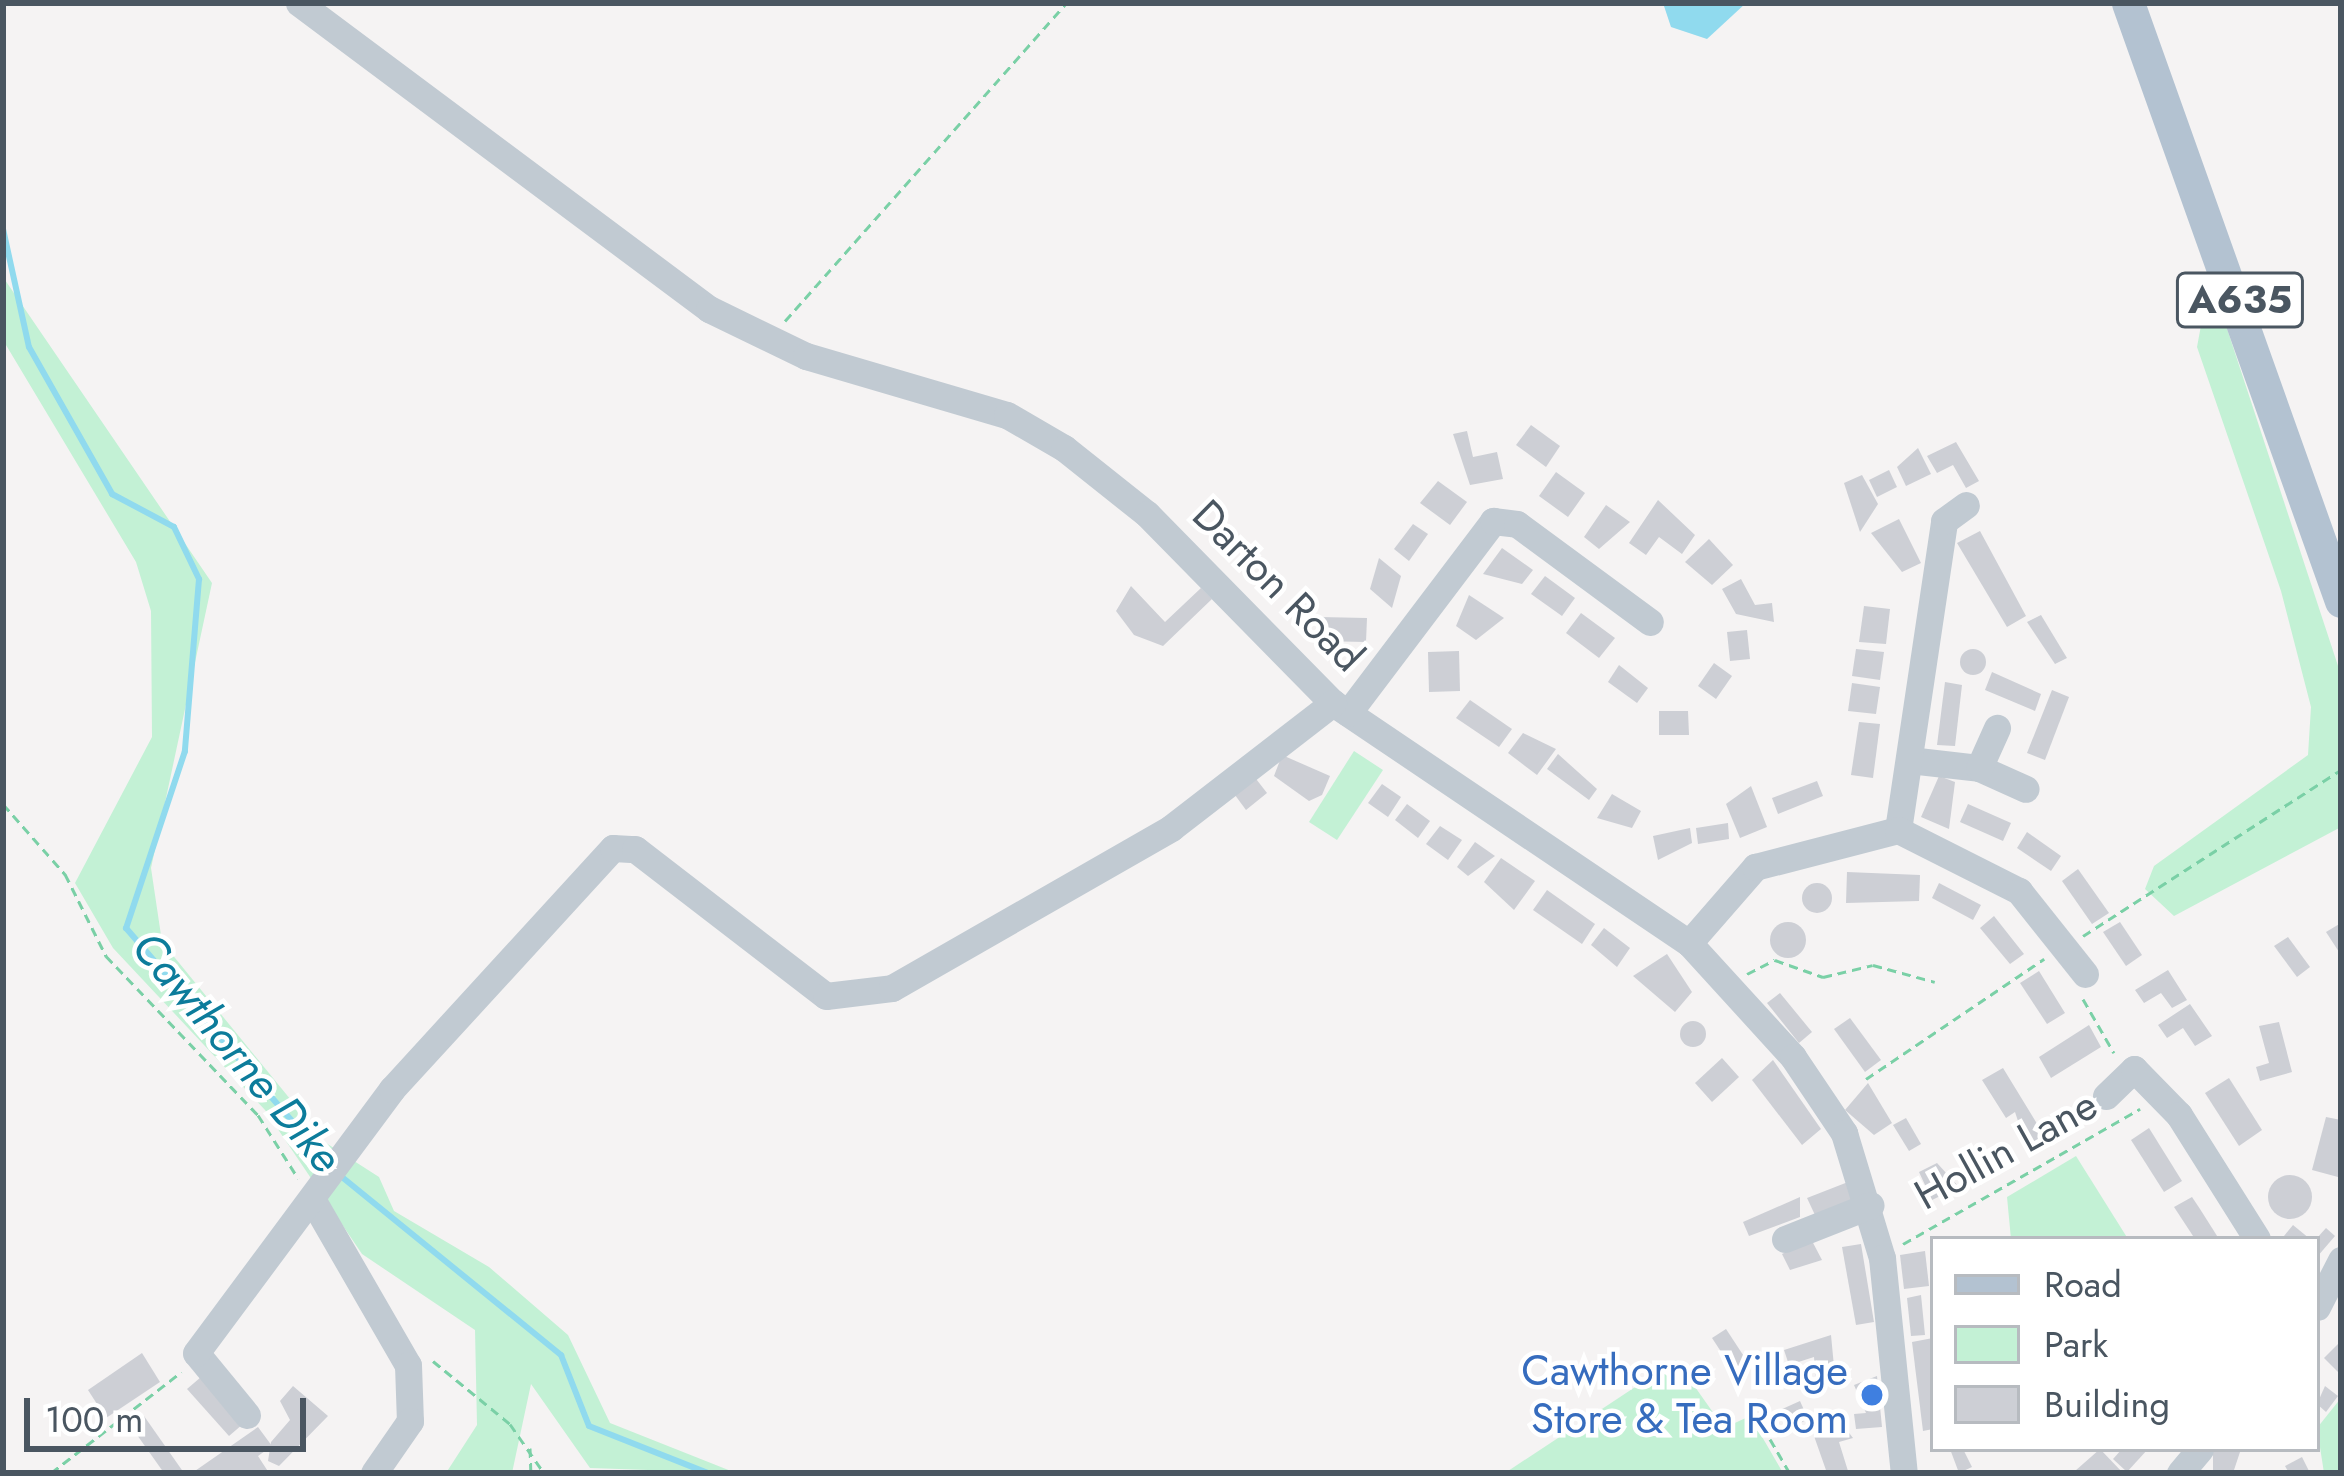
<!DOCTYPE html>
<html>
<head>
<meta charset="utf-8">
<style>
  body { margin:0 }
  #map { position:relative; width:2344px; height:1476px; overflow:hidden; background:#f5f3f3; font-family:Jost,sans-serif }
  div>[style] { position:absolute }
  .green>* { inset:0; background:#c3f1d5 }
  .water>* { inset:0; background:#90daee }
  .stream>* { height:6px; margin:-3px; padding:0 3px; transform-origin:3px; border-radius:3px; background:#90daee }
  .building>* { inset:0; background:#cdcfd5 }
  .round { border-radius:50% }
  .path>* { height:3px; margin-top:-1.5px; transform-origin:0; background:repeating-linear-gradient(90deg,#7ad0a6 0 9px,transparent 0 15px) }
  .minor>* { height:27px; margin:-13.5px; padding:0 13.5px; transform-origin:13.5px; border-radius:13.5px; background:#c1cad2 }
  .major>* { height:33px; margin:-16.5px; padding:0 16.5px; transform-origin:16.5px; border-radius:16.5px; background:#b3c2d1 }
  .dots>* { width:33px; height:33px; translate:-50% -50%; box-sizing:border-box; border:6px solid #fff; border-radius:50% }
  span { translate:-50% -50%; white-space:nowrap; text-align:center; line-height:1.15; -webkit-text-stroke:9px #fff; paint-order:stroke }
  .shield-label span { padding:3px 9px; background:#fff; border:3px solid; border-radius:9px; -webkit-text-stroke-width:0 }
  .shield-label { font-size:39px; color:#4a5661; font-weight:700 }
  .street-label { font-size:42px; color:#4a5661 }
  .shop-label { font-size:42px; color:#366cbe }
  .right { translate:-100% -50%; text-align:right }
  .water-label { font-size:45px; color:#0c7c9b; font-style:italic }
  .frame { position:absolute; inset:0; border:6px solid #4a5661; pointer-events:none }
  .legend { position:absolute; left:1930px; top:1236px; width:390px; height:216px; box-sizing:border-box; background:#fff; border:3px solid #b7bbc0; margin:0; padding:15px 21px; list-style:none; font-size:36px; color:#4a5661 }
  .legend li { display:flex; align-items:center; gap:24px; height:60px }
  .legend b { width:60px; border:3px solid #b7bbc0 }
  .scale { position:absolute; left:24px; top:1398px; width:282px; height:54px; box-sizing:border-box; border:6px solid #4a5661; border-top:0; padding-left:15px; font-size:36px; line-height:42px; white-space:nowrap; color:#4a5661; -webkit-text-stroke:9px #fff; paint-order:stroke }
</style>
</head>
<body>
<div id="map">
  <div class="green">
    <i style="clip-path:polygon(3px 277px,212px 583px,151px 868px,162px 942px,326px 1143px,379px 1177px,394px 1211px,489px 1267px,568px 1335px,610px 1423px,736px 1473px,590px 1468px,531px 1384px,512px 1473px,446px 1473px,477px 1425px,475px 1330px,362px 1254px,265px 1110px,113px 948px,75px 883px,152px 737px,151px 611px,136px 562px,3px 340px)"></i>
    <i style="clip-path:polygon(2210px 277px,2341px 675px,2341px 827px,2174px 916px,2145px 889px,2154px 866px,2308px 755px,2311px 707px,2281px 591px,2197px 347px)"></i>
    <i style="clip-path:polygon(1354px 751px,1383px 770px,1337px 840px,1309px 822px)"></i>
    <i style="clip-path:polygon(2076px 1156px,2128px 1239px,2011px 1239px,2007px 1197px)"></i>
    <i style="clip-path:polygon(1676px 1360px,1724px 1428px,1750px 1416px,1783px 1473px,1505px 1473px)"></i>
    <i style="clip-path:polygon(2341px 1398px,2341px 1473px,2324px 1473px,2317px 1428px)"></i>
  </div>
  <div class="water">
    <i style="clip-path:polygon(1663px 3px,1746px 3px,1707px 39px,1671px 27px)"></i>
  </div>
  <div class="stream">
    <i style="left:3px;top:229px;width:121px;rotate:77.6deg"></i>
    <i style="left:29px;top:347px;width:169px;rotate:60.5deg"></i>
    <i style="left:112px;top:494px;width:70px;rotate:28deg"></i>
    <i style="left:174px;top:527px;width:58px;rotate:64.3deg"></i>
    <i style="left:199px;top:579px;width:173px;rotate:94.7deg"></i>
    <i style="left:185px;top:751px;width:187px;rotate:108.4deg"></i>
    <i style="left:126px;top:928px;width:310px;rotate:49.3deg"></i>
    <i style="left:337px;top:1173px;width:289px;rotate:39.1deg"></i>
    <i style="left:561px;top:1355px;width:76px;rotate:68.5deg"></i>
    <i style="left:589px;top:1426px;width:128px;rotate:21.6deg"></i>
  </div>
  <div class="building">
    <i style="clip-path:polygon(1531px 425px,1560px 446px,1546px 467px,1516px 445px)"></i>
    <i style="clip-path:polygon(1467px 431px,1473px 457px,1497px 452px,1503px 479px,1470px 485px,1453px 434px)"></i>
    <i style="clip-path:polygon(1956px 442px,1979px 481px,1966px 488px,1953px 465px,1937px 473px,1927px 456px)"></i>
    <i style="clip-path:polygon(1918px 448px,1931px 474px,1906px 486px,1897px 467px)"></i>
    <i style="clip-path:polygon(1889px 470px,1897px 487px,1877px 497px,1869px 480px)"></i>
    <i style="clip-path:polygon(1556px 472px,1585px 493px,1568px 517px,1539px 496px)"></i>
    <i style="clip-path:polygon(1862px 475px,1878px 504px,1860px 532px,1844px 483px)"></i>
    <i style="clip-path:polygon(1438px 481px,1467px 502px,1450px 525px,1420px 503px)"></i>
    <i style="clip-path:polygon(1658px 500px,1695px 535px,1682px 554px,1659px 537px,1646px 555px,1629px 543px)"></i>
    <i style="clip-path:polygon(1606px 505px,1630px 522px,1599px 549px,1584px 537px)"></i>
    <i style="clip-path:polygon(1899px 519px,1921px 563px,1902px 572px,1871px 533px)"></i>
    <i style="clip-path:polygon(1413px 524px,1428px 534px,1409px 561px,1394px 549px)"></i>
    <i style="clip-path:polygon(1980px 531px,2026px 616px,2007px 627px,1957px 543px)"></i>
    <i style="clip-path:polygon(1709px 539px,1733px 565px,1712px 585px,1685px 562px)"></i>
    <i style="clip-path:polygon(1502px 548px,1533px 570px,1522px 584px,1483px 574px)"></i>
    <i style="clip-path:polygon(1379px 558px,1401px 576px,1392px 608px,1370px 589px)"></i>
    <i style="clip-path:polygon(1545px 576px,1575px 598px,1562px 616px,1531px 594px)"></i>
    <i style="clip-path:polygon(1741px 579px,1755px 605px,1772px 603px,1774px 622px,1736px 614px,1722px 589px)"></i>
    <i style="clip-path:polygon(1131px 586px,1165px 622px,1201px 588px,1212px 599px,1163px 646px,1134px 635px,1116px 611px)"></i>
    <i style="clip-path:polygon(1469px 595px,1504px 618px,1476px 640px,1456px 626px)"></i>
    <i style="clip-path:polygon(1864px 606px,1890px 609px,1886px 644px,1859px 642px)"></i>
    <i style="clip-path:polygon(1581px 613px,1615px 638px,1599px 658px,1566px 633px)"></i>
    <i style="clip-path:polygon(2041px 615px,2067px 658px,2055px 664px,2027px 622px)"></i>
    <i style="clip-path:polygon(1319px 617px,1367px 618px,1366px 642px,1319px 641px)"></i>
    <i style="clip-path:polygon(1747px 630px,1750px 659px,1730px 661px,1727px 632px)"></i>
    <i style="clip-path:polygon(1856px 649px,1884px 652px,1880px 680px,1852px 676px)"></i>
    <i class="round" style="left:1960px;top:649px;width:26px;height:26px"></i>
    <i style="clip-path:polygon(1459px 651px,1460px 691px,1429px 692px,1428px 652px)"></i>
    <i style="clip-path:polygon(1714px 663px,1732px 676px,1716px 699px,1698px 686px)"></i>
    <i style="clip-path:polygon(1619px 665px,1648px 688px,1637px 703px,1608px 682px)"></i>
    <i style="clip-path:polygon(1992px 672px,2041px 694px,2035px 711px,1985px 690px)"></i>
    <i style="clip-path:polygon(1945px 682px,1962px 685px,1955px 746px,1937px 745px)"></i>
    <i style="clip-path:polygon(1852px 683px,1880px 687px,1876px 714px,1848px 711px)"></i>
    <i style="clip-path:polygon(2052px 690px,2069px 697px,2045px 760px,2027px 753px)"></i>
    <i style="clip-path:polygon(1470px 700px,1512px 729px,1499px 747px,1456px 718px)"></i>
    <i style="clip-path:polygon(1659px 711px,1688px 711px,1689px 735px,1659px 735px)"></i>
    <i style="clip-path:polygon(1859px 722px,1880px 724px,1873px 778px,1851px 775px)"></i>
    <i style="clip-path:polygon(1523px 733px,1556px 749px,1537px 775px,1508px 753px)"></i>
    <i style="clip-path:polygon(1558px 754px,1597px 789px,1589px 800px,1547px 769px)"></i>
    <i style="clip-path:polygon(1282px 755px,1330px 776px,1322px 795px,1309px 801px,1274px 776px)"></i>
    <i style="clip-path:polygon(1253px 775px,1267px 793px,1246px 810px,1232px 791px)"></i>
    <i style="clip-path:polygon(1939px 776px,1955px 782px,1949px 829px,1921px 817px)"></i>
    <i style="clip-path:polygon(1817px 781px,1823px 796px,1778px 814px,1772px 798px)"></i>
    <i style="clip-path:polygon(1382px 784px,1401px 797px,1388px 817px,1368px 803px)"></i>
    <i style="clip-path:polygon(1751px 786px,1767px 827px,1740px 838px,1726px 804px)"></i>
    <i style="clip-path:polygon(1612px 794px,1641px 811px,1632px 828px,1597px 818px)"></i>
    <i style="clip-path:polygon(1407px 804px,1430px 821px,1418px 838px,1395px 820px)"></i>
    <i style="clip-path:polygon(1968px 804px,2011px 823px,2003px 841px,1960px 822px)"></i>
    <i style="clip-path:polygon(1728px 823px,1729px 839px,1698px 844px,1696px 828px)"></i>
    <i style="clip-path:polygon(1440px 826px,1462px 840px,1448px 860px,1426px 844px)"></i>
    <i style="clip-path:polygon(1690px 828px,1692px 843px,1658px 860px,1653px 836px)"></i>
    <i style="clip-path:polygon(2027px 832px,2061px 856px,2051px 871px,2017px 848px)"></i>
    <i style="clip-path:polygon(1475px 842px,1495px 856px,1468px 876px,1457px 867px)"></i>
    <i style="clip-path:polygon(1501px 858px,1535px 881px,1514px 910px,1484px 882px)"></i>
    <i style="clip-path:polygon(2078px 869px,2109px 913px,2092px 924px,2062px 881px)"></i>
    <i style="clip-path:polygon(1847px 872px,1920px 875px,1919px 901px,1846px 903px)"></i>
    <i class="round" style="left:1802px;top:883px;width:30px;height:30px"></i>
    <i style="clip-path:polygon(1939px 883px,1981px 905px,1973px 920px,1932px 898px)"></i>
    <i style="clip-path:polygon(1547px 890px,1595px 924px,1582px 944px,1533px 910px)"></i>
    <i style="clip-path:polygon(1994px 916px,2024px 954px,2010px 964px,1980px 928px)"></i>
    <i style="clip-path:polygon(2120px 922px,2142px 955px,2126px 966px,2103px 932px)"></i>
    <i class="round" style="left:1770px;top:922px;width:36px;height:36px"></i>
    <i style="clip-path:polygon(2341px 923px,2341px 955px,2326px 932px)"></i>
    <i style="clip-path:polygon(1604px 928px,1630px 948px,1617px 967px,1591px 945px)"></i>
    <i style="clip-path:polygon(2288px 937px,2310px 967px,2297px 977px,2274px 946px)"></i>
    <i style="clip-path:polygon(1667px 954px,1692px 992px,1675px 1012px,1633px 976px)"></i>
    <i style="clip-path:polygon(2168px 970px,2187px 1000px,2172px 1008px,2161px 993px,2144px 1003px,2135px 990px)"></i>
    <i style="clip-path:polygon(2039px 971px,2065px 1013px,2047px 1024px,2020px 983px)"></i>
    <i style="clip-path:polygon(1780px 993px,1812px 1032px,1799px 1043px,1767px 1003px)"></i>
    <i style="clip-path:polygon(2190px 1004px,2212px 1036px,2195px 1046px,2183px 1028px,2167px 1038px,2158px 1025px)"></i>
    <i style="clip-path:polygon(1850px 1018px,1881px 1060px,1865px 1072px,1834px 1029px)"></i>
    <i class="round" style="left:1680px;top:1021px;width:26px;height:26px"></i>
    <i style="clip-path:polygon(2279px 1022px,2292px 1072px,2260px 1081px,2256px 1067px,2269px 1063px,2259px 1026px)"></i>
    <i style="clip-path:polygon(2089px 1025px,2101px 1047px,2051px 1078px,2039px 1057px)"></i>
    <i style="clip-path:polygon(1722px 1058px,1739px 1077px,1712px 1102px,1695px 1083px)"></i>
    <i style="clip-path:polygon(1773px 1060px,1821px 1129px,1802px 1145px,1752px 1080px)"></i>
    <i style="clip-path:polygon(2003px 1068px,2050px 1145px,2030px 1157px,2015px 1112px,2006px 1118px,1982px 1080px)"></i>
    <i style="clip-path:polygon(2229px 1078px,2262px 1130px,2239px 1146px,2205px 1093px)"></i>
    <i style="clip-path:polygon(1868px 1083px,1892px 1123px,1874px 1135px,1845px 1110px)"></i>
    <i style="clip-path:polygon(2326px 1117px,2341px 1120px,2338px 1177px,2312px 1170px)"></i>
    <i style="clip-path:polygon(1906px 1118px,1921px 1144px,1909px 1151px,1893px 1125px)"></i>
    <i style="clip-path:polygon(2149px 1128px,2182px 1181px,2164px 1192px,2131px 1140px)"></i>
    <i style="clip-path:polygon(1937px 1163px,1959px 1187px,1932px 1200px,1919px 1172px)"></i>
    <i class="round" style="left:2268px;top:1175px;width:44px;height:44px"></i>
    <i style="clip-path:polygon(1848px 1182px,1853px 1201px,1815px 1215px,1807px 1198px)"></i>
    <i style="clip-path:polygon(1800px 1197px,1800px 1217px,1749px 1236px,1743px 1222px)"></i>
    <i style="clip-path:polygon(2192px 1197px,2200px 1209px,2219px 1239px,2195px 1239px,2174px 1207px)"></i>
    <i style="clip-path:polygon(2293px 1225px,2310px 1239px,2284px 1236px)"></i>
    <i style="clip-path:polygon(2326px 1228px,2335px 1236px,2317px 1257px,2317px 1238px)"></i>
    <i style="clip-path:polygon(1811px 1239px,1822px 1260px,1790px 1270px,1782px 1254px)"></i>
    <i style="clip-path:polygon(1861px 1244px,1874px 1322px,1856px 1325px,1842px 1247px)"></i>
    <i style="clip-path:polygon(1925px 1251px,1929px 1286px,1904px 1289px,1900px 1255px)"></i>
    <i style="clip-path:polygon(1921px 1295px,1925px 1335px,1911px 1336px,1907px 1298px)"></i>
    <i style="clip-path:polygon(1726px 1329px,1747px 1361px,1733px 1370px,1712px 1338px)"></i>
    <i style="clip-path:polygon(1831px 1335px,1835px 1377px,1816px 1383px,1814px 1357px,1789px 1365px,1784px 1350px)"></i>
    <i style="clip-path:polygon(1933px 1338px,1933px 1429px,1923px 1431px,1912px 1342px)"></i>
    <i style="clip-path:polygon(2341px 1341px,2341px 1371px,2339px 1373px,2324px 1358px)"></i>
    <i style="clip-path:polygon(142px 1353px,160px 1382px,106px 1418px,88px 1390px)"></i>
    <i style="clip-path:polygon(1877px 1376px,1882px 1427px,1856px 1429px,1854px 1414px,1866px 1413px,1854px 1385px)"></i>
    <i style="clip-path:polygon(201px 1377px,243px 1424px,229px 1436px,187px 1389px)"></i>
    <i style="clip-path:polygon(293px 1386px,328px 1416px,279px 1466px,268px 1461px,271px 1442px,290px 1420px,280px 1401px)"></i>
    <i style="clip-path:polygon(2325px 1386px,2338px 1396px,2326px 1412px,2317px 1404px)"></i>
    <i style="clip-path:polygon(1800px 1401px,1808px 1419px,1789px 1429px,1780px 1410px)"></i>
    <i style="clip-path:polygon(144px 1416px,184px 1473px,164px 1473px,130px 1425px)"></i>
    <i style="clip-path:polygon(1843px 1425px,1853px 1438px,1839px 1442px,1848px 1471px,1827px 1473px,1814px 1436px)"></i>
    <i style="clip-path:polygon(258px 1427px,272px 1446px,258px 1456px,269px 1473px,192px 1473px)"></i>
    <i style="clip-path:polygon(1950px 1449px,1963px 1449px,1972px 1467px,1959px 1473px)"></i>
    <i style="clip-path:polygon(2100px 1449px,2123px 1473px,2077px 1473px,2075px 1471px)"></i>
    <i style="clip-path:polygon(2122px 1449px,2148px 1449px,2127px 1472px,2113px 1459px)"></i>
    <i style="clip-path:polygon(2213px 1449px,2241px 1449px,2233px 1473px,2213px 1473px)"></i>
    <i style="clip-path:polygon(2302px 1457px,2310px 1473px,2289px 1473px,2285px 1466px)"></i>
  </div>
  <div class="path">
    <i style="left:785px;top:321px;width:424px;rotate:-48.5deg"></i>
    <i style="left:3px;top:804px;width:94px;rotate:48.5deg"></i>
    <i style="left:65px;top:874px;width:92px;rotate:63.4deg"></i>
    <i style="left:106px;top:956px;width:220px;rotate:46.3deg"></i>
    <i style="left:258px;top:1115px;width:75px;rotate:57.6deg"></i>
    <i style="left:2083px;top:936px;width:307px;rotate:-32.8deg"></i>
    <i style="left:1747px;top:974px;width:31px;rotate:-27deg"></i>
    <i style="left:1775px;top:960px;width:51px;rotate:19.5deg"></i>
    <i style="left:1823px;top:977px;width:51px;rotate:-13.5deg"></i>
    <i style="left:1873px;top:965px;width:64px;rotate:15.3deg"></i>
    <i style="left:2083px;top:999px;width:62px;rotate:60.1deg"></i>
    <i style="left:1866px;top:1079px;width:215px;rotate:-34deg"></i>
    <i style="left:1903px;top:1244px;width:273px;rotate:-29.7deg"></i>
    <i style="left:433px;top:1361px;width:99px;rotate:39.3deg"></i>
    <i style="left:510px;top:1424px;width:60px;rotate:55.2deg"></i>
    <i style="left:1770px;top:1439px;width:39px;rotate:60deg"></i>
    <i style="left:530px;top:1448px;width:25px;rotate:88deg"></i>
    <i style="left:51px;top:1473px;width:165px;rotate:-37.8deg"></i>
  </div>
  <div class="minor">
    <i style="left:299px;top:3px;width:512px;rotate:36.74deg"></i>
    <i style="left:709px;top:309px;width:108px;rotate:25.9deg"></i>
    <i style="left:806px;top:356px;width:209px;rotate:16.4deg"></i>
    <i style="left:1007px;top:415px;width:66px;rotate:30.1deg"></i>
    <i style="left:1064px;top:448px;width:106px;rotate:38.5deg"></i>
    <i style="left:1147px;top:514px;width:265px;rotate:45.5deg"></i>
    <i style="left:1333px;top:703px;width:429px;rotate:34deg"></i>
    <i style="left:1689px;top:943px;width:154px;rotate:47.6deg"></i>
    <i style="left:1793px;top:1057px;width:92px;rotate:56.1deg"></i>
    <i style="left:1844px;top:1133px;width:131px;rotate:73.1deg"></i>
    <i style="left:1882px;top:1258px;width:216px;rotate:84.2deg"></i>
    <i style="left:1348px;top:713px;width:241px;rotate:-52.9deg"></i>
    <i style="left:1493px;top:521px;width:24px;rotate:7deg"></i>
    <i style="left:1517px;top:524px;width:165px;rotate:36.4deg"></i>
    <i style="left:1909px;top:760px;width:70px;rotate:6.5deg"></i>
    <i style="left:1979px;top:768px;width:51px;rotate:24.1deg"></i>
    <i style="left:1979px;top:768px;width:44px;rotate:-65.8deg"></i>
    <i style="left:1898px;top:830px;width:312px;rotate:-81.5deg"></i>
    <i style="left:1944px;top:521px;width:27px;rotate:-36deg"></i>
    <i style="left:1689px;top:943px;width:101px;rotate:-49deg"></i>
    <i style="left:1755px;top:867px;width:148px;rotate:-14.5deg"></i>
    <i style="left:1898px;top:830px;width:136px;rotate:26.8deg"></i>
    <i style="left:2019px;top:891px;width:106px;rotate:51.5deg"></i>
    <i style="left:2106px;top:1096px;width:39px;rotate:-44deg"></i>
    <i style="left:2134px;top:1069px;width:64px;rotate:45.6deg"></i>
    <i style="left:2179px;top:1115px;width:146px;rotate:57.8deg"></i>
    <i style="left:312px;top:1199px;width:192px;rotate:60deg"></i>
    <i style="left:408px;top:1365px;width:56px;rotate:88deg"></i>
    <i style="left:410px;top:1421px;width:63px;rotate:124.7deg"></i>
    <i style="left:1785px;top:1239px;width:92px;rotate:-21.6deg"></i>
    <i style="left:2317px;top:1307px;width:53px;rotate:-62.9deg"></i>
    <i style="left:247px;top:1415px;width:80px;rotate:-129.4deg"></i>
    <i style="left:196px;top:1353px;width:329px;rotate:-53.4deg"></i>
    <i style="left:392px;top:1089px;width:327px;rotate:-47.5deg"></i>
    <i style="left:613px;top:848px;width:22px;rotate:3deg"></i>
    <i style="left:635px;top:849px;width:241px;rotate:37.6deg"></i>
    <i style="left:826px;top:996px;width:66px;rotate:-6.9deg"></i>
    <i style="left:892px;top:988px;width:322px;rotate:-29.8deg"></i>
    <i style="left:1171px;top:828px;width:205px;rotate:-37.7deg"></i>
    <i style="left:2180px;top:1473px;width:31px;rotate:-50deg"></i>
  </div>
  <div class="major">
    <i style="left:2128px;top:3px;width:635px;rotate:70.39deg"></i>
  </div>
  <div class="dots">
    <i style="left:1872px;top:1395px;background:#3f7fe0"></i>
  </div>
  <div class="shield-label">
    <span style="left:2240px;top:300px">A635</span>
  </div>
  <div class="street-label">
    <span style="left:1278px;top:586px;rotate:45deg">Darton Road</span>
    <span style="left:2006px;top:1150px;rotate:-29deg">Hollin Lane</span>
  </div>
  <div class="shop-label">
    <span class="right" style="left:1848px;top:1395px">Cawthorne Village<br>Store &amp; Tea Room</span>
  </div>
  <div class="water-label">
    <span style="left:237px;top:1052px;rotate:50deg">Cawthorne Dike</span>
  </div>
  <div class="frame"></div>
  <ul class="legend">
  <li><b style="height:15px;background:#b3c2d1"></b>Road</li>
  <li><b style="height:33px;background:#c3f1d5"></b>Park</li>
  <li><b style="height:33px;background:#cdcfd5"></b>Building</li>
  </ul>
  <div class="scale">100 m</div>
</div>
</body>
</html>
